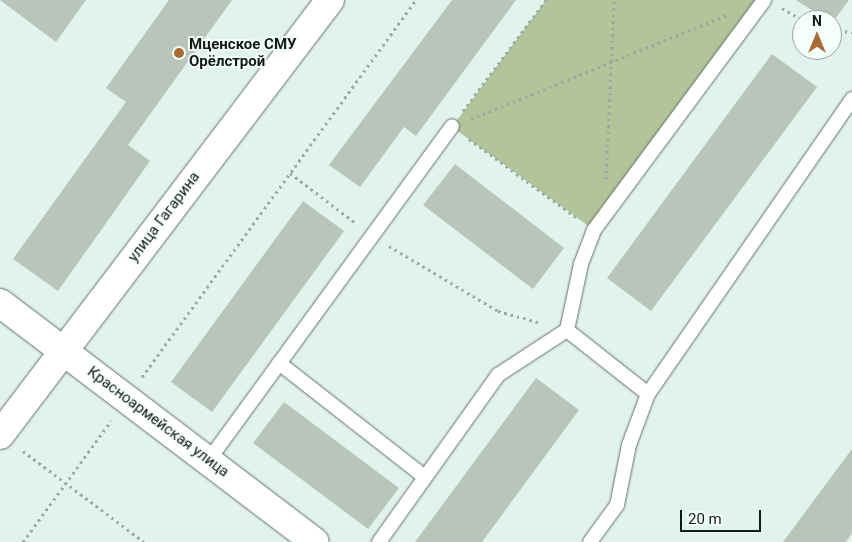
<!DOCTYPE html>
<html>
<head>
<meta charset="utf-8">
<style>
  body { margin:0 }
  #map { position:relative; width:852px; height:542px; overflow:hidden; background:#e1f3ed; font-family:Roboto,sans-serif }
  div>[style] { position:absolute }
  .green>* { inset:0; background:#b1c599 }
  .building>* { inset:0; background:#b8c5ba }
  .path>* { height:3px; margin-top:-1.5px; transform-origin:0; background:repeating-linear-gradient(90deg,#9ba9a5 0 2.5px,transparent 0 6.5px) }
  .roads { filter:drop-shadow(0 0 1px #61716c) drop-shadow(0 0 1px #61716c) }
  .lane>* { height:14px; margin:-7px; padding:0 7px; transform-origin:7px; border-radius:7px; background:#fff }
  .secondary>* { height:28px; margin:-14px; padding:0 14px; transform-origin:14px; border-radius:14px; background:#fff }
  .dots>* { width:14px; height:14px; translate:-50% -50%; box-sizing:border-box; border:2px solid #f4fefb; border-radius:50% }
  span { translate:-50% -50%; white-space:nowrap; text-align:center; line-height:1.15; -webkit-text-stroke:4px #f4fefb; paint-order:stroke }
  .poi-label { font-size:15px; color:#141a18; font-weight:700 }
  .left { translate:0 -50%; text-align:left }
  .street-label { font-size:15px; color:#141a18 }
  .north { position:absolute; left:792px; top:10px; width:50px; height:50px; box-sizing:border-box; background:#f4fefb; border:1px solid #9aa3a0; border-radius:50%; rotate:0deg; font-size:14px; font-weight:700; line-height:20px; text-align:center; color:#141a18 }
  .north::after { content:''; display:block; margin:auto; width:18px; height:22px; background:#aa6a32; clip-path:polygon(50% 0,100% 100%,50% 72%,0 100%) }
  .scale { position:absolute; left:680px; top:510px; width:81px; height:22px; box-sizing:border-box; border:2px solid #141a18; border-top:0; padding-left:6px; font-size:15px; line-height:18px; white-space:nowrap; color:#141a18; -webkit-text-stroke:4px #f4fefb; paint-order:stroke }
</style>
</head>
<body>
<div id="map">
  <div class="green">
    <i style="clip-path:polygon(546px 0,764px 0,594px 230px,452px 127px)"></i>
  </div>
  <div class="building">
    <i style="clip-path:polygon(0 0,86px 0,56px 42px)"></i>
    <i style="clip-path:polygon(169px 0,232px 0,128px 145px,150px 161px,58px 291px,13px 259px,126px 102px,106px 88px)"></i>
    <i style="clip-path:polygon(452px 0,516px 0,416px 136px,404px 127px,360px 187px,329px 165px)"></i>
    <i style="clip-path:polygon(796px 0,849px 0,832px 23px)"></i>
    <i style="clip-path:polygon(772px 54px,817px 87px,651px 311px,607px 278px)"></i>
    <i style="clip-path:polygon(455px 164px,564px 248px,533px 289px,423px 205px)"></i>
    <i style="clip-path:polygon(303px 201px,344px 231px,212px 412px,171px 382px)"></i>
    <i style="clip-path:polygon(536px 378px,579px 410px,482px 542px,415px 542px)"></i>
    <i style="clip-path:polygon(284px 402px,399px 488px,368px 529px,253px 443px)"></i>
    <i style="clip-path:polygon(852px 449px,852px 533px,846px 542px,783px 542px)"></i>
  </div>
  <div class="path">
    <i style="left:782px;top:8px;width:24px;rotate:30deg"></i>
    <i style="left:832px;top:30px;width:20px;rotate:6deg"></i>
    <i style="left:463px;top:111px;width:139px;rotate:-53.2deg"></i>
    <i style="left:471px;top:119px;width:276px;rotate:-22.1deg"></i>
    <i style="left:469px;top:139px;width:134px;rotate:36.2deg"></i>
    <i style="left:290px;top:173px;width:84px;rotate:37.3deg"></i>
    <i style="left:606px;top:179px;width:179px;rotate:-87.4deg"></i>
    <i style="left:389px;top:246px;width:127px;rotate:30.8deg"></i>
    <i style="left:498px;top:311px;width:45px;rotate:15.6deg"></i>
    <i style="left:142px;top:377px;width:466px;rotate:-54deg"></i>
    <i style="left:23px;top:451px;width:151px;rotate:36.9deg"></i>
    <i style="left:23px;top:542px;width:150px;rotate:-54deg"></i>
  </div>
  <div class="roads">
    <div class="lane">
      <i style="left:279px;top:363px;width:185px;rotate:38deg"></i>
      <i style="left:648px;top:394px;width:103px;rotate:-141.7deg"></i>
      <i style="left:567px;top:330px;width:67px;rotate:-78deg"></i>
      <i style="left:581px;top:264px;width:36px;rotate:-69deg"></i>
      <i style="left:594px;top:230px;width:286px;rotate:-53.5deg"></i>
      <i style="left:208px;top:461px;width:414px;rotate:-53.9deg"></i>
      <i style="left:379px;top:542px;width:205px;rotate:-54.5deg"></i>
      <i style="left:498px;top:375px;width:82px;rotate:-33.1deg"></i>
      <i style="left:590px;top:542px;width:46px;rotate:-53.9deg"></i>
      <i style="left:617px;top:505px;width:61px;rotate:-78.7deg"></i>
      <i style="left:629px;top:445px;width:54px;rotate:-69.6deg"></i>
      <i style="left:648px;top:394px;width:359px;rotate:-55.3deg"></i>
    </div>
    <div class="secondary">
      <i style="left:0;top:303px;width:395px;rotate:37.2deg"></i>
      <i style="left:0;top:435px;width:546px;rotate:-52.82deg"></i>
    </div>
  </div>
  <div class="dots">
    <i style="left:179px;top:53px;background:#aa6a32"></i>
  </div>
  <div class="poi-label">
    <span class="left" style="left:189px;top:53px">Мценское СМУ<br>Орёлстрой</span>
  </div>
  <div class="street-label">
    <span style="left:164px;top:217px;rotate:-53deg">улица Гагарина</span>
    <span style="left:158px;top:422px;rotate:37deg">Красноармейская улица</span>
  </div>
  <div class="north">N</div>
  <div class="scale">20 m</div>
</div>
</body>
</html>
